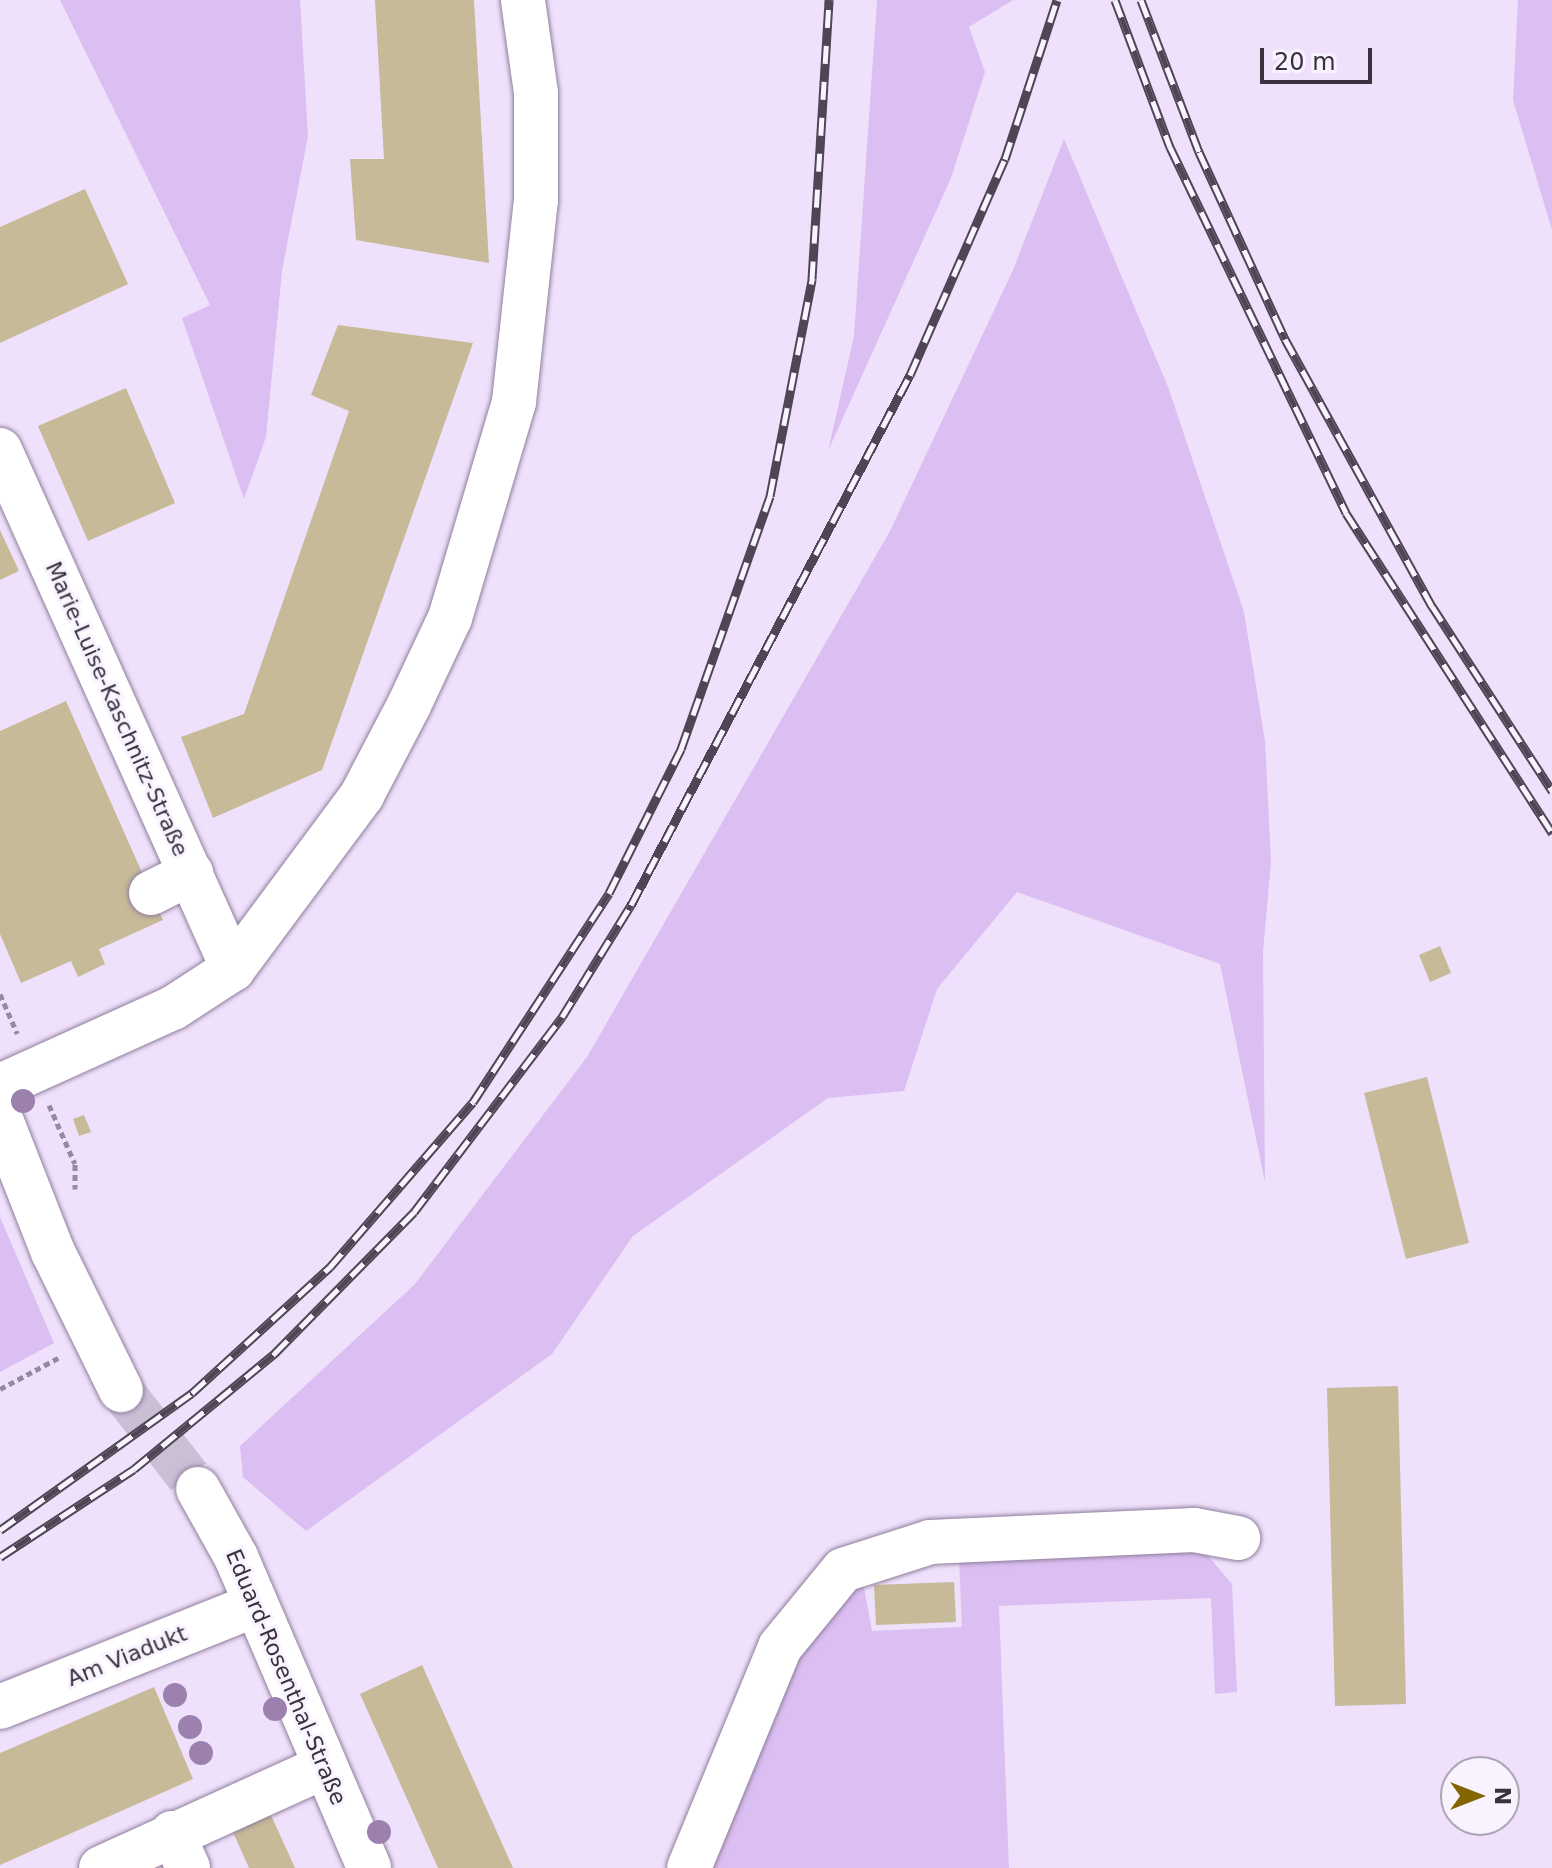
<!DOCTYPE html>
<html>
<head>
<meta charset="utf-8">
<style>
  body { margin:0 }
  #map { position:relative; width:1552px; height:1868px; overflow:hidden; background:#efe1fb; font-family:"DejaVu Sans",sans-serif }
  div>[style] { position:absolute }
  .green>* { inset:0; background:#dbbef2 }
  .building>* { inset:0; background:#c6ba98 }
  .minor-tunnel>* { height:44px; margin-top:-22px; transform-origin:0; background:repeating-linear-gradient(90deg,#cbbed5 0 44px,transparent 0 66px) }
  .path>* { height:5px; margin-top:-2.5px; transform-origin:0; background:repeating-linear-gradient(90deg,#968b9e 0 6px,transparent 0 10px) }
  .roads { filter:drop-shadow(0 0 2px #8f7e9c) drop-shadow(0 0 2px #8f7e9c) }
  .minor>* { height:44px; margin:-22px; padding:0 22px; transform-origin:22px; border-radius:22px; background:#fff }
  .rail>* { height:9px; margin-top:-4.5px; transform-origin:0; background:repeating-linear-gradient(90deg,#f9f2ff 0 18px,#4e4654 0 36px); box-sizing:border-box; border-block:2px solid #4e4654 }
  .trees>* { width:24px; height:24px; margin:-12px; border-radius:50%; background:#9c81af }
  span { translate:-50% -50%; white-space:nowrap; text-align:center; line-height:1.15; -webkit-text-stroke:6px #f9f2ff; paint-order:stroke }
  .street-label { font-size:22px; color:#39323e }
  .north { position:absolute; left:1440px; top:1756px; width:80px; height:80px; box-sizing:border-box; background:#f9f2ff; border:2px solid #aca5b2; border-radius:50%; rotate:90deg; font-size:22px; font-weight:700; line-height:32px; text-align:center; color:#39323e }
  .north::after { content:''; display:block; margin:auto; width:28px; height:36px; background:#836600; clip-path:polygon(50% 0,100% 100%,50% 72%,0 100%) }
  .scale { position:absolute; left:1260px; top:48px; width:112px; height:36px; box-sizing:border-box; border:4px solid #39323e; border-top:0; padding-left:10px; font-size:24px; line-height:28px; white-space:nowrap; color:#39323e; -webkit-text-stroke:6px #f9f2ff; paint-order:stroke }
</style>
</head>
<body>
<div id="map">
  <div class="green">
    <i style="clip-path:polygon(60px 0,300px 0,308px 136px,282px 271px,266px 437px,244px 499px,182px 318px,210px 305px)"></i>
    <i style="clip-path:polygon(877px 0,1013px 0,969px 27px,985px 72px,951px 178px,828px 451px,854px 336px)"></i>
    <i style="clip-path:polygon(1518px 0,1552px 0,1552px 230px,1513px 100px)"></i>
    <i style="clip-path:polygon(1064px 139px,1168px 387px,1244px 612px,1265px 741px,1271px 861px,1263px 952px,1265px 1182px,1220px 964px,1017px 892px,937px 989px,904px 1091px,828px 1098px,633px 1236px,552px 1354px,306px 1531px,243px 1477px,240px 1446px,415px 1284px,587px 1057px,890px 531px,1013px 270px)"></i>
    <i style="clip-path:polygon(0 1217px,54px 1343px,0 1372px)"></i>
    <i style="clip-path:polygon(1204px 1551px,1232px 1584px,1237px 1692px,1215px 1694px,1211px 1598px,999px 1606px,1009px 1868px,707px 1868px,790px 1662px,862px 1577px,872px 1631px,962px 1627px,959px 1559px)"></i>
  </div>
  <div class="building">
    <i style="clip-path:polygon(375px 0,474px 0,489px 263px,356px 240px,350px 159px,384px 159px)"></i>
    <i style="clip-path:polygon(85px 189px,128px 284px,0 343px,0 227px)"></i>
    <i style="clip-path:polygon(338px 325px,473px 343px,322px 770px,213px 818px,181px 737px,244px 714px,349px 411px,311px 395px)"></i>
    <i style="clip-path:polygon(126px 388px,175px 503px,88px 541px,38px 426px)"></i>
    <i style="clip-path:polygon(0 530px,19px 571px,0 580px)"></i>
    <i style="clip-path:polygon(66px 701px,163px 920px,99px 949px,105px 964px,78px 977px,71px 961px,21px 983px,0 934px,0 731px)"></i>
    <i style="clip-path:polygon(1440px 946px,1451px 973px,1430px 982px,1419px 955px)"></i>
    <i style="clip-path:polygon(1427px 1077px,1469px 1243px,1406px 1259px,1364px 1093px)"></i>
    <i style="clip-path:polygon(84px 1115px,91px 1132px,79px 1136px,73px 1119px)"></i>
    <i style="clip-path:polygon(1398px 1386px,1406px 1704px,1335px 1706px,1327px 1388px)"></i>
    <i style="clip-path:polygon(954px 1582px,956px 1622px,876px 1625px,874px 1585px)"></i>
    <i style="clip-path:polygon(422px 1665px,513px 1868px,438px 1868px,360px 1694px)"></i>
    <i style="clip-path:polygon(154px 1687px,193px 1779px,0 1865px,0 1753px)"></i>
    <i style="clip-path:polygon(270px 1813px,295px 1868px,249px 1868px,232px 1830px)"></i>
  </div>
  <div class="minor-tunnel">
    <i style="left:121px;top:1390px;width:125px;rotate:52.1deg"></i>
  </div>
  <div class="path">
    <i style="left:0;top:994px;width:43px;rotate:66.4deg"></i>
    <i style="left:49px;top:1105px;width:64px;rotate:66.2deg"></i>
    <i style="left:75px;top:1164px;width:25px;rotate:90deg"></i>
    <i style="left:0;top:1389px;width:68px;rotate:-28.1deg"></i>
  </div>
  <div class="roads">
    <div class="minor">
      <i style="left:0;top:450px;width:569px;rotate:65.82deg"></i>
      <i style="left:151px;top:893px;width:45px;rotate:-26.6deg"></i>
      <i style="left:0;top:1086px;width:190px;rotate:-24.3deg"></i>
      <i style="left:173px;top:1008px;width:72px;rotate:-33deg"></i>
      <i style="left:233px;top:969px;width:217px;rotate:-53.4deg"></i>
      <i style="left:362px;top:795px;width:102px;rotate:-62.4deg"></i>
      <i style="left:409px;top:705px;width:96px;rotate:-64.8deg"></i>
      <i style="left:450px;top:618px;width:225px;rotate:-73.5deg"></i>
      <i style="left:514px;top:402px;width:202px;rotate:-83.8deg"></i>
      <i style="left:536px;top:201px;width:108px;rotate:-90deg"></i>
      <i style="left:536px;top:93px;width:94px;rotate:-98deg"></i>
      <i style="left:0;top:1117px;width:145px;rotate:68.6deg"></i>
      <i style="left:53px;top:1252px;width:154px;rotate:63.8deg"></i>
      <i style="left:198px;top:1489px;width:78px;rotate:60.8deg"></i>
      <i style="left:236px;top:1557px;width:338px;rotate:66.8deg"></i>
      <i style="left:0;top:1707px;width:272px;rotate:-21.8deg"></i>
      <i style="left:172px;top:1833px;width:38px;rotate:65deg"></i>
      <i style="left:101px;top:1868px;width:245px;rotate:-24.4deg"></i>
      <i style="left:689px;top:1868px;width:239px;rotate:-67.6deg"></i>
      <i style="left:780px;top:1647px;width:99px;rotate:-50.7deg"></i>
      <i style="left:843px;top:1570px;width:91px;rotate:-17.8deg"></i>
      <i style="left:930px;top:1542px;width:264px;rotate:-2.6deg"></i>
      <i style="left:1194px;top:1530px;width:45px;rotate:10.3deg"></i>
    </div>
  </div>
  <div class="rail">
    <i style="left:1115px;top:0;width:157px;rotate:69.5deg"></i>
    <i style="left:1170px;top:147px;width:406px;rotate:64.3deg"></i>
    <i style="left:1346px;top:513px;width:381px;rotate:57.2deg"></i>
    <i style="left:1141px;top:0;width:163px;rotate:69.1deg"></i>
    <i style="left:1199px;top:152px;width:206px;rotate:65.3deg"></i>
    <i style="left:1285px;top:339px;width:305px;rotate:61.2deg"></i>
    <i style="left:1432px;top:606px;width:221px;rotate:57deg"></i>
    <i style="left:0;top:1530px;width:236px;rotate:-35.5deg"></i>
    <i style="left:192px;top:1393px;width:187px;rotate:-42.4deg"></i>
    <i style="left:330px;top:1267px;width:218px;rotate:-49.1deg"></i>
    <i style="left:473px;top:1102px;width:249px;rotate:-56.9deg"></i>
    <i style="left:609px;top:893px;width:161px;rotate:-63.4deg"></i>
    <i style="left:681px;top:749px;width:268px;rotate:-70.6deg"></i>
    <i style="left:770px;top:496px;width:221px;rotate:-79deg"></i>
    <i style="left:812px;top:279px;width:280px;rotate:-86.5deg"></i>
    <i style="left:0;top:1557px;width:160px;rotate:-33.3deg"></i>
    <i style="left:134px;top:1469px;width:183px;rotate:-39.4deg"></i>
    <i style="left:275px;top:1353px;width:198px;rotate:-45.4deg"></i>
    <i style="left:414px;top:1212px;width:245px;rotate:-52.8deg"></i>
    <i style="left:562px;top:1017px;width:132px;rotate:-58.4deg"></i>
    <i style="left:631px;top:905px;width:599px;rotate:-62.24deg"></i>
    <i style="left:910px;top:375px;width:236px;rotate:-66.3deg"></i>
    <i style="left:1005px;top:159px;width:167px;rotate:-71.9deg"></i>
  </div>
  <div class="trees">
    <i style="left:23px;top:1101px"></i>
    <i style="left:175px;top:1695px"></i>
    <i style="left:275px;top:1709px"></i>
    <i style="left:190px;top:1727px"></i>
    <i style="left:201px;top:1753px"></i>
    <i style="left:379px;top:1832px"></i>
  </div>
  <div class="street-label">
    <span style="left:117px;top:709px;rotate:66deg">Marie-Luise-Kaschnitz-Straße</span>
    <span style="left:127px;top:1656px;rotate:-22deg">Am Viadukt</span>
    <span style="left:286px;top:1677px;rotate:67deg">Eduard-Rosenthal-Straße</span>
  </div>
  <div class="north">N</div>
  <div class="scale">20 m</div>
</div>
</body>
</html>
